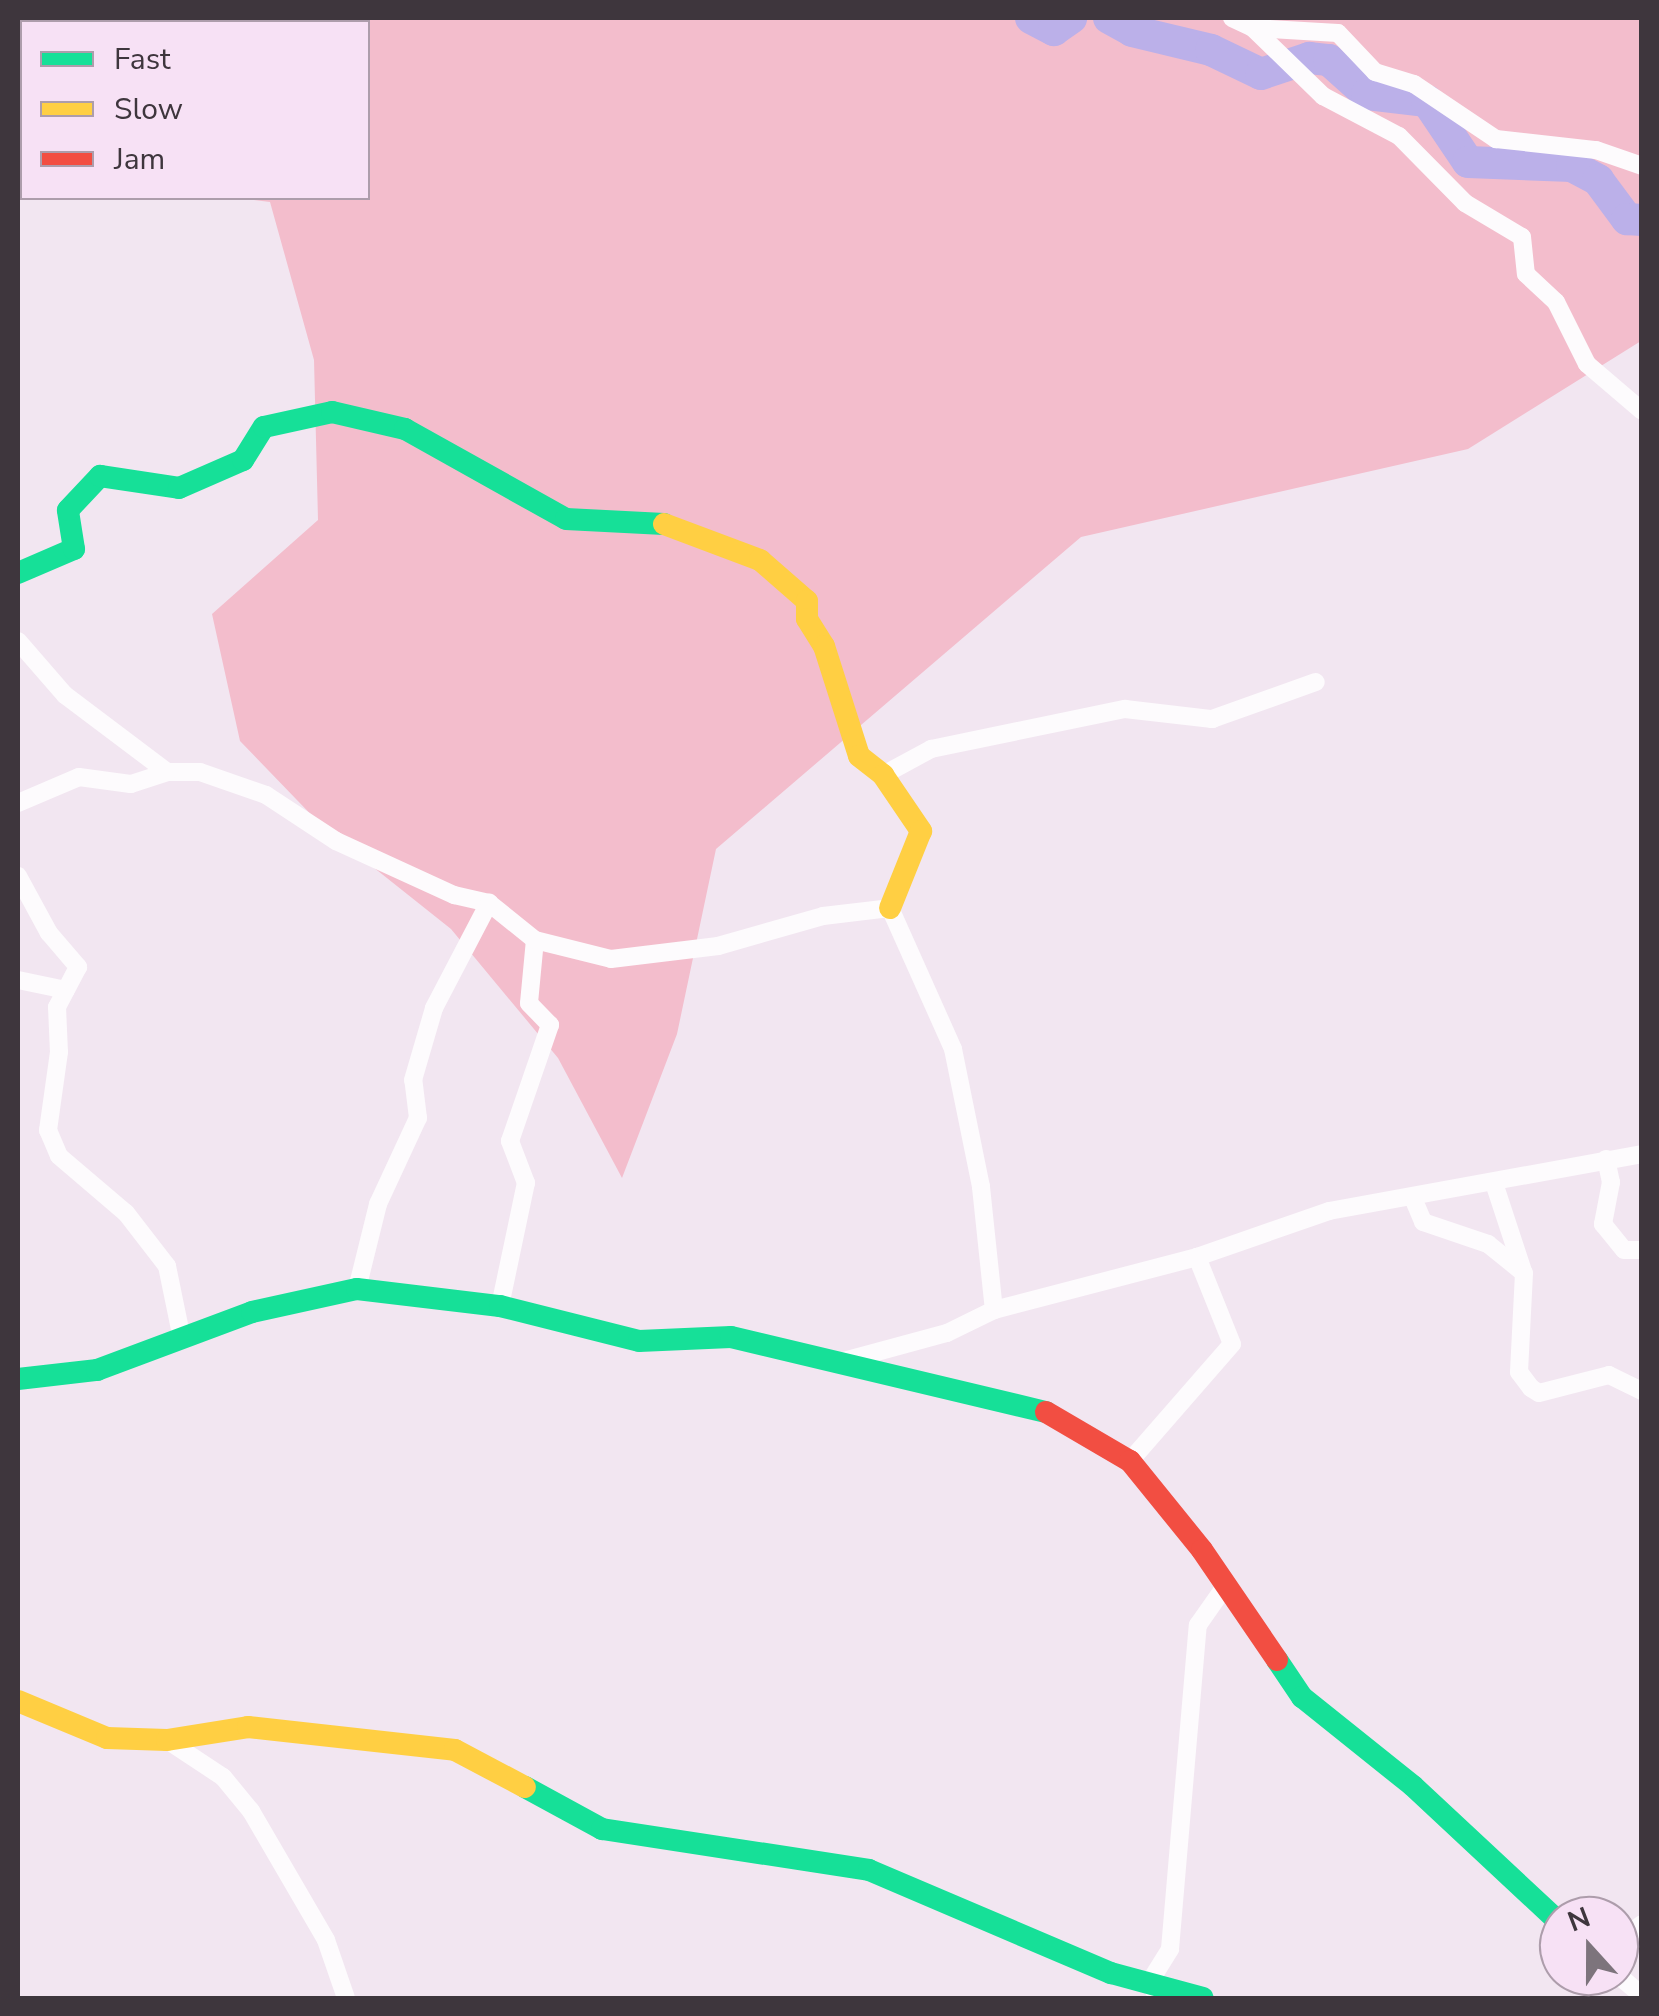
<!DOCTYPE html>
<html>
<head>
<meta charset="utf-8">
<style>
  body { margin:0 }
  #map { position:relative; width:1659px; height:2016px; overflow:hidden; background:#f2e6f1; font-family:"Nunito Sans",sans-serif }
  div>[style] { position:absolute }
  .green>* { inset:0; background:#f3bdcc }
  .river>* { height:32px; margin:-16px; padding:0 16px; transform-origin:16px; border-radius:16px; background:#bbb0e9 }
  .street>* { height:18px; margin:-9px; padding:0 9px; transform-origin:9px; border-radius:9px; background:#fdfbfd }
  .fast>* { height:22px; margin:-11px; padding:0 11px; transform-origin:11px; border-radius:11px; background:#16e098 }
  .slow>* { height:22px; margin:-11px; padding:0 11px; transform-origin:11px; border-radius:11px; background:#ffcf43 }
  .jam>* { height:22px; margin:-11px; padding:0 11px; transform-origin:11px; border-radius:11px; background:#f24e42 }
  span { translate:-50% -50%; white-space:nowrap; text-align:center; line-height:1.15; -webkit-text-stroke:8px #f7e1f5; paint-order:stroke }
  .frame { position:absolute; inset:0; border:20px solid #3e363d; pointer-events:none }
  .legend { position:absolute; left:20px; top:20px; width:350px; height:180px; box-sizing:border-box; background:#f7e1f5; border:2px solid #ad9dab; margin:0; padding:12px 18px; list-style:none; font-size:30px; color:#3e363d }
  .legend li { display:flex; align-items:center; gap:20px; height:50px }
  .legend b { width:50px; border:2px solid #ad9dab }
  .north { position:absolute; left:1539px; top:1896px; width:100px; height:100px; box-sizing:border-box; background:#f7e1f5; border:2px solid #ad9dab; border-radius:50%; rotate:339deg; font-size:28px; font-weight:700; line-height:40px; text-align:center; color:#3e363d }
  .north::after { content:''; display:block; margin:auto; width:35px; height:45px; background:#7d747c; clip-path:polygon(50% 0,100% 100%,50% 72%,0 100%) }
</style>
</head>
<body>
<div id="map">
  <div class="green">
    <i style="clip-path:polygon(18px 18px,1641px 18px,1641px 341px,1468px 449px,1081px 537px,716px 849px,677px 1034px,622px 1178px,558px 1058px,451px 929px,324px 828px,240px 741px,212px 614px,318px 520px,314px 360px,270px 202px,238px 198px,368px 198px,368px 22px,22px 22px,22px 161px)"></i>
  </div>
  <div class="river">
    <i style="left:1031px;top:18px;width:26px;rotate:28deg"></i>
    <i style="left:1054px;top:30px;width:21px;rotate:-35deg"></i>
    <i style="left:1109px;top:18px;width:26px;rotate:29deg"></i>
    <i style="left:1132px;top:31px;width:81px;rotate:13.5deg"></i>
    <i style="left:1211px;top:50px;width:55px;rotate:25.6deg"></i>
    <i style="left:1261px;top:74px;width:51px;rotate:-18.4deg"></i>
    <i style="left:1309px;top:58px;width:20px;rotate:6deg"></i>
    <i style="left:1329px;top:60px;width:51px;rotate:41.8deg"></i>
    <i style="left:1367px;top:94px;width:60px;rotate:6.7deg"></i>
    <i style="left:1427px;top:101px;width:73px;rotate:56.1deg"></i>
    <i style="left:1468px;top:162px;width:104px;rotate:2.2deg"></i>
    <i style="left:1572px;top:166px;width:30px;rotate:28deg"></i>
    <i style="left:1598px;top:180px;width:49px;rotate:53.4deg"></i>
    <i style="left:1627px;top:219px;width:15px;rotate:4deg"></i>
  </div>
  <div class="street">
    <i style="left:1232px;top:18px;width:23px;rotate:25deg"></i>
    <i style="left:1253px;top:28px;width:85px;rotate:3.4deg"></i>
    <i style="left:1338px;top:33px;width:54px;rotate:46.5deg"></i>
    <i style="left:1375px;top:72px;width:41px;rotate:17.1deg"></i>
    <i style="left:1414px;top:84px;width:99px;rotate:33.9deg"></i>
    <i style="left:1496px;top:139px;width:101px;rotate:6.3deg"></i>
    <i style="left:1596px;top:150px;width:49px;rotate:19.2deg"></i>
    <i style="left:1253px;top:28px;width:98px;rotate:44.2deg"></i>
    <i style="left:1323px;top:96px;width:86px;rotate:27.8deg"></i>
    <i style="left:1399px;top:136px;width:94px;rotate:45.4deg"></i>
    <i style="left:1465px;top:203px;width:66px;rotate:30.8deg"></i>
    <i style="left:1522px;top:237px;width:37px;rotate:84deg"></i>
    <i style="left:1526px;top:274px;width:41px;rotate:43deg"></i>
    <i style="left:1556px;top:302px;width:69px;rotate:63.4deg"></i>
    <i style="left:1587px;top:364px;width:72px;rotate:40.5deg"></i>
    <i style="left:18px;top:641px;width:72px;rotate:49deg"></i>
    <i style="left:65px;top:695px;width:128px;rotate:37deg"></i>
    <i style="left:167px;top:772px;width:33px"></i>
    <i style="left:200px;top:772px;width:70px;rotate:19.2deg"></i>
    <i style="left:266px;top:795px;width:84px;rotate:33.3deg"></i>
    <i style="left:336px;top:841px;width:130px;rotate:24.6deg"></i>
    <i style="left:454px;top:895px;width:36px;rotate:13deg"></i>
    <i style="left:883px;top:775px;width:55px;rotate:-28.4deg"></i>
    <i style="left:931px;top:749px;width:198px;rotate:-11.7deg"></i>
    <i style="left:1125px;top:709px;width:88px;rotate:6.6deg"></i>
    <i style="left:1212px;top:719px;width:110px;rotate:-19.6deg"></i>
    <i style="left:18px;top:803px;width:66px;rotate:-23.1deg"></i>
    <i style="left:79px;top:777px;width:52px;rotate:7.7deg"></i>
    <i style="left:131px;top:784px;width:38px;rotate:-18deg"></i>
    <i style="left:18px;top:876px;width:65px;rotate:61.5deg"></i>
    <i style="left:49px;top:933px;width:45px;rotate:49.5deg"></i>
    <i style="left:78px;top:967px;width:45px;rotate:117.7deg"></i>
    <i style="left:57px;top:1007px;width:45px;rotate:87.5deg"></i>
    <i style="left:59px;top:1052px;width:79px;rotate:98deg"></i>
    <i style="left:48px;top:1130px;width:28px;rotate:67deg"></i>
    <i style="left:59px;top:1156px;width:88px;rotate:40.4deg"></i>
    <i style="left:126px;top:1213px;width:67px;rotate:52.3deg"></i>
    <i style="left:167px;top:1266px;width:75px;rotate:78.4deg"></i>
    <i style="left:18px;top:980px;width:49px;rotate:11.8deg"></i>
    <i style="left:1606px;top:1159px;width:24px;rotate:78deg"></i>
    <i style="left:1611px;top:1182px;width:43px;rotate:100.8deg"></i>
    <i style="left:1603px;top:1224px;width:33px;rotate:51deg"></i>
    <i style="left:1624px;top:1250px;width:18px"></i>
    <i style="left:1495px;top:1186px;width:89px;rotate:71.8deg"></i>
    <i style="left:1413px;top:1198px;width:26px;rotate:67deg"></i>
    <i style="left:1423px;top:1222px;width:69px;rotate:18.7deg"></i>
    <i style="left:1488px;top:1244px;width:46px;rotate:38.9deg"></i>
    <i style="left:1524px;top:1273px;width:99px;rotate:92.9deg"></i>
    <i style="left:1519px;top:1372px;width:20px;rotate:53deg"></i>
    <i style="left:1531px;top:1388px;width:9px;rotate:32deg"></i>
    <i style="left:1539px;top:1393px;width:72px;rotate:-14.4deg"></i>
    <i style="left:1609px;top:1375px;width:37px;rotate:26deg"></i>
    <i style="left:357px;top:1289px;width:88px;rotate:-76.1deg"></i>
    <i style="left:378px;top:1204px;width:95px;rotate:-65.1deg"></i>
    <i style="left:418px;top:1118px;width:38px;rotate:-97deg"></i>
    <i style="left:413px;top:1080px;width:75px;rotate:-73.7deg"></i>
    <i style="left:434px;top:1008px;width:119px;rotate:-62.4deg"></i>
    <i style="left:489px;top:903px;width:59px;rotate:38.8deg"></i>
    <i style="left:500px;top:1306px;width:126px;rotate:-78.1deg"></i>
    <i style="left:526px;top:1183px;width:45px;rotate:-110.9deg"></i>
    <i style="left:510px;top:1141px;width:123px;rotate:-71deg"></i>
    <i style="left:550px;top:1025px;width:30px;rotate:-134deg"></i>
    <i style="left:529px;top:1003px;width:63px;rotate:-84.6deg"></i>
    <i style="left:535px;top:940px;width:78px;rotate:14deg"></i>
    <i style="left:611px;top:959px;width:108px;rotate:-6.9deg"></i>
    <i style="left:718px;top:946px;width:109px;rotate:-15.9deg"></i>
    <i style="left:823px;top:916px;width:67px;rotate:-6.8deg"></i>
    <i style="left:890px;top:908px;width:154px;rotate:65.9deg"></i>
    <i style="left:953px;top:1049px;width:141px;rotate:78.5deg"></i>
    <i style="left:981px;top:1187px;width:124px;rotate:84deg"></i>
    <i style="left:840px;top:1362px;width:111px;rotate:-15.2deg"></i>
    <i style="left:947px;top:1333px;width:52px;rotate:-26.1deg"></i>
    <i style="left:994px;top:1310px;width:210px;rotate:-14.6deg"></i>
    <i style="left:1197px;top:1257px;width:140px;rotate:-19.2deg"></i>
    <i style="left:1329px;top:1211px;width:318px;rotate:-10.3deg"></i>
    <i style="left:1130px;top:1461px;width:155px;rotate:-48.9deg"></i>
    <i style="left:1232px;top:1344px;width:94px;rotate:-111.9deg"></i>
    <i style="left:167px;top:1740px;width:67px;rotate:33.5deg"></i>
    <i style="left:223px;top:1777px;width:44px;rotate:50.5deg"></i>
    <i style="left:251px;top:1811px;width:149px;rotate:59.8deg"></i>
    <i style="left:326px;top:1940px;width:61px;rotate:71deg"></i>
    <i style="left:1619px;top:1942px;width:29px;rotate:-38deg"></i>
    <i style="left:1619px;top:1976px;width:30px;rotate:40deg"></i>
    <i style="left:1159px;top:1998px;width:18px;rotate:-124deg"></i>
    <i style="left:1149px;top:1983px;width:40px;rotate:-58deg"></i>
    <i style="left:1170px;top:1949px;width:325px;rotate:-85.1deg"></i>
    <i style="left:1198px;top:1625px;width:49px;rotate:-55deg"></i>
  </div>
  <div class="fast">
    <i style="left:18px;top:573px;width:61px;rotate:-23.2deg"></i>
    <i style="left:74px;top:549px;width:39px;rotate:-99deg"></i>
    <i style="left:68px;top:510px;width:47px;rotate:-46.7deg"></i>
    <i style="left:100px;top:476px;width:80px;rotate:8.6deg"></i>
    <i style="left:179px;top:488px;width:70px;rotate:-23.6deg"></i>
    <i style="left:243px;top:460px;width:39px;rotate:-58deg"></i>
    <i style="left:264px;top:427px;width:70px;rotate:-12.4deg"></i>
    <i style="left:332px;top:412px;width:75px;rotate:13.1deg"></i>
    <i style="left:405px;top:429px;width:184px;rotate:29.2deg"></i>
    <i style="left:566px;top:519px;width:98px;rotate:2.9deg"></i>
    <i style="left:18px;top:1379px;width:80px;rotate:-6.5deg"></i>
    <i style="left:97px;top:1370px;width:165px;rotate:-20.5deg"></i>
    <i style="left:252px;top:1312px;width:107px;rotate:-12.4deg"></i>
    <i style="left:357px;top:1289px;width:144px;rotate:6.8deg"></i>
    <i style="left:500px;top:1306px;width:143px;rotate:14.1deg"></i>
    <i style="left:639px;top:1341px;width:92px;rotate:-2.5deg"></i>
    <i style="left:731px;top:1337px;width:324px;rotate:13.4deg"></i>
    <i style="left:1277px;top:1660px;width:45px;rotate:56deg"></i>
    <i style="left:1302px;top:1697px;width:142px;rotate:38.7deg"></i>
    <i style="left:1413px;top:1786px;width:200px;rotate:43deg"></i>
    <i style="left:525px;top:1787px;width:88px;rotate:28.6deg"></i>
    <i style="left:602px;top:1829px;width:270px;rotate:8.7deg"></i>
    <i style="left:869px;top:1870px;width:263px;rotate:23.1deg"></i>
    <i style="left:1111px;top:1973px;width:95px;rotate:15.2deg"></i>
  </div>
  <div class="slow">
    <i style="left:664px;top:524px;width:103px;rotate:20.6deg"></i>
    <i style="left:760px;top:560px;width:62px;rotate:41.1deg"></i>
    <i style="left:807px;top:601px;width:18px;rotate:90deg"></i>
    <i style="left:807px;top:619px;width:32px;rotate:58deg"></i>
    <i style="left:824px;top:646px;width:115px;rotate:72.3deg"></i>
    <i style="left:859px;top:756px;width:31px;rotate:38deg"></i>
    <i style="left:883px;top:775px;width:68px;rotate:55.8deg"></i>
    <i style="left:921px;top:831px;width:83px;rotate:111.9deg"></i>
    <i style="left:18px;top:1701px;width:96px;rotate:22.6deg"></i>
    <i style="left:107px;top:1738px;width:60px;rotate:1.9deg"></i>
    <i style="left:167px;top:1740px;width:82px;rotate:-9.1deg"></i>
    <i style="left:248px;top:1727px;width:208px;rotate:6.3deg"></i>
    <i style="left:455px;top:1750px;width:79px;rotate:27.9deg"></i>
  </div>
  <div class="jam">
    <i style="left:1046px;top:1412px;width:97px;rotate:30.3deg"></i>
    <i style="left:1130px;top:1461px;width:114px;rotate:51deg"></i>
    <i style="left:1202px;top:1550px;width:133px;rotate:55.7deg"></i>
  </div>
  <div class="frame"></div>
  <ul class="legend">
  <li><b style="height:12px;background:#16e098"></b>Fast</li>
  <li><b style="height:12px;background:#ffcf43"></b>Slow</li>
  <li><b style="height:12px;background:#f24e42"></b>Jam</li>
  </ul>
  <div class="north">N</div>
</div>
</body>
</html>
